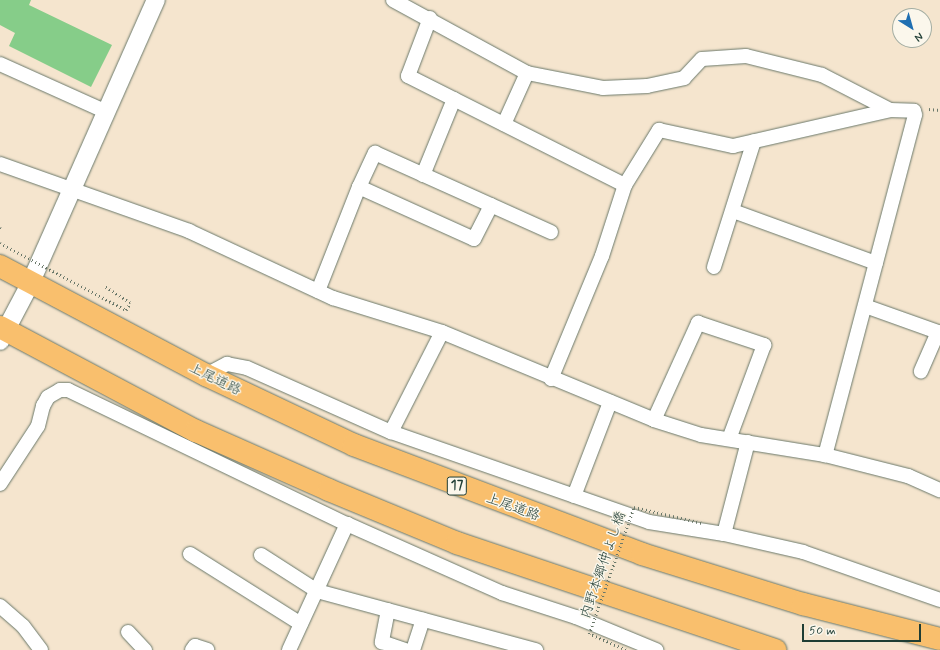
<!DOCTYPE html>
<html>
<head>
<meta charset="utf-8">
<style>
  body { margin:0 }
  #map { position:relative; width:940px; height:650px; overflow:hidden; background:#f5e5ce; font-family:Mynerve,"Klee One",sans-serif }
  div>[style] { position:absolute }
  .green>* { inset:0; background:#86cd89 }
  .path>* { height:2.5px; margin-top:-1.25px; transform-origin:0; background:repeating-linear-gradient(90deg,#6a786a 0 1px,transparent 0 4px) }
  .roads { filter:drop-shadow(0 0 1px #6a786a) drop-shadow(0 0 1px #6a786a) }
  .minor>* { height:14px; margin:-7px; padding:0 7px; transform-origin:7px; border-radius:7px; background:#fff }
  .tertiary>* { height:18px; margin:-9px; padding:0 9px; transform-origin:9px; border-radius:9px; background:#fff }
  .trunk>* { height:22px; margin:-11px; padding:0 11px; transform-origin:11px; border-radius:11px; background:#f9bf6d }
  .path-bridge>* { height:2.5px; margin-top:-1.25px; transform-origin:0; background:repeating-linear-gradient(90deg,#6a786a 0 1px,transparent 0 4px) }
  span { translate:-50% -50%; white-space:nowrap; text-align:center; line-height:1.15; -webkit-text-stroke:3px #fbf7ec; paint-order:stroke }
  .shield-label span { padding:1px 3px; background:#fbf7ec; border:1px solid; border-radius:3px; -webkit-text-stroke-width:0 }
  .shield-label { font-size:13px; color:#1f3d34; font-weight:700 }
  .street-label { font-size:14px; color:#1f3d34 }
  .north { position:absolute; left:892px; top:8px; width:40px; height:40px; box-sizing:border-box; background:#fbf7ec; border:1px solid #a3ada2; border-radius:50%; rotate:143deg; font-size:11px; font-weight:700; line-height:16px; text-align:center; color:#1f3d34 }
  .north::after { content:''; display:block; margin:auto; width:14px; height:18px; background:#1f6fb2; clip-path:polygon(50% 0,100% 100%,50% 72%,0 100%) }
  .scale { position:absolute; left:802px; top:624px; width:119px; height:18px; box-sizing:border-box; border:2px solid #1f3d34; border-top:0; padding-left:5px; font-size:12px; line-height:14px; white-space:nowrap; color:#1f3d34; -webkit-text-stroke:3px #fbf7ec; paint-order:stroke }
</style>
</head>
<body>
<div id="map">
  <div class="green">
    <i style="clip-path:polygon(0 0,31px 0,29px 5px,112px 45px,91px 87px,9px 46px,15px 33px,0 25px)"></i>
  </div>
  <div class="path">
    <i style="left:929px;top:109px;width:11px;rotate:5deg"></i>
    <i style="left:0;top:228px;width:2px;rotate:27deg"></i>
  </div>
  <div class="roads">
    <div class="minor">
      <i style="left:393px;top:0;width:153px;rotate:28.6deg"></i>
      <i style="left:527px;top:73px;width:77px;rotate:11.2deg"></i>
      <i style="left:603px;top:88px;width:44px;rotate:-2.6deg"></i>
      <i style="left:647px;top:86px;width:38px;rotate:-12deg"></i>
      <i style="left:684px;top:78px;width:26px;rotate:-47deg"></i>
      <i style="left:702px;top:59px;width:44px;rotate:-3.9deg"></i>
      <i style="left:746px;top:56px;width:78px;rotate:14deg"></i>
      <i style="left:822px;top:75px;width:76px;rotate:27.2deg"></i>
      <i style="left:430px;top:18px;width:62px;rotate:110.8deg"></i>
      <i style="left:408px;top:76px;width:243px;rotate:26.7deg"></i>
      <i style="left:0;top:64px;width:117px;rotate:24.2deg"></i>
      <i style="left:504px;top:124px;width:56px;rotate:-65.7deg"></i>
      <i style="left:0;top:164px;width:201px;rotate:19.5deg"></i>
      <i style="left:189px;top:231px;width:159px;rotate:25deg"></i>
      <i style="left:333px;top:298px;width:114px;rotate:17.3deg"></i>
      <i style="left:442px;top:332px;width:230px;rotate:22.5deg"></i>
      <i style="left:654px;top:420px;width:49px;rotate:17.7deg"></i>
      <i style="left:701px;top:435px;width:126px;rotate:9.2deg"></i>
      <i style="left:825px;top:455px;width:86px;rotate:14.2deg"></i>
      <i style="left:908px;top:476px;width:35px;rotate:24deg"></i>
      <i style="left:423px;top:175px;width:82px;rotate:-67.8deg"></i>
      <i style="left:359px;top:187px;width:126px;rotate:24.3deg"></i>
      <i style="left:474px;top:239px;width:38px;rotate:-63deg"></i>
      <i style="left:733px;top:211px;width:152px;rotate:20deg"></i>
      <i style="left:714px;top:267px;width:132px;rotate:-72.4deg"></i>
      <i style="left:318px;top:291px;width:112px;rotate:-68.5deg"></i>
      <i style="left:359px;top:187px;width:38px;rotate:-65deg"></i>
      <i style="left:375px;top:153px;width:193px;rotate:24.2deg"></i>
      <i style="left:865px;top:306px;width:77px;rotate:19.6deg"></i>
      <i style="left:938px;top:332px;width:43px;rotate:113.6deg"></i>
      <i style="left:206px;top:375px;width:24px;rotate:-28deg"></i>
      <i style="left:227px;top:364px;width:20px;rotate:11deg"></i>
      <i style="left:247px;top:368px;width:158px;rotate:24deg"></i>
      <i style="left:391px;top:432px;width:273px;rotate:19.2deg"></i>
      <i style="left:649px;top:522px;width:76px;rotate:9.1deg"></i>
      <i style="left:724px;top:534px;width:81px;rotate:12.8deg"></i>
      <i style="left:803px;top:552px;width:145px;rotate:19.3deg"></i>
      <i style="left:551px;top:379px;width:133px;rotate:-67.5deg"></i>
      <i style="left:602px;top:256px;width:75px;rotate:-72.1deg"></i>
      <i style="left:625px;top:185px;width:65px;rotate:-58.3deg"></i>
      <i style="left:659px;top:130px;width:76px;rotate:12.2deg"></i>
      <i style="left:733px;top:146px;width:161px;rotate:-12.9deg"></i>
      <i style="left:890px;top:110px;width:24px;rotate:2deg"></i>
      <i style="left:914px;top:111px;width:4px;rotate:76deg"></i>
      <i style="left:915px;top:115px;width:352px;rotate:104.8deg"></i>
      <i style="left:654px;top:420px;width:107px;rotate:-65.6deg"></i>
      <i style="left:698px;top:323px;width:70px;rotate:18.4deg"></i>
      <i style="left:764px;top:345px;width:100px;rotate:110.4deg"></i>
      <i style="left:391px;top:432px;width:112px;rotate:-63deg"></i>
      <i style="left:0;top:484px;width:69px;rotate:-56.8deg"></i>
      <i style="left:38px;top:426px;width:21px;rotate:-76deg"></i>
      <i style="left:43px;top:406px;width:10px;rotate:-61deg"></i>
      <i style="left:48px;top:397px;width:14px;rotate:-30deg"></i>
      <i style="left:60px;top:390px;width:8px"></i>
      <i style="left:68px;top:390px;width:310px;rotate:25.7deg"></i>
      <i style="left:347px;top:524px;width:170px;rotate:24deg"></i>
      <i style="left:502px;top:593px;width:78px;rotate:18deg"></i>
      <i style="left:576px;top:617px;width:87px;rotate:22.4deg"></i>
      <i style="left:574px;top:496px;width:101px;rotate:-69deg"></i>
      <i style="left:724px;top:534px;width:95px;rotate:-75.4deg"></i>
      <i style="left:190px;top:554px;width:131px;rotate:32.2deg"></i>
      <i style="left:261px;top:555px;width:67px;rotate:32.7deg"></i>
      <i style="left:317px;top:591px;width:227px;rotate:15.1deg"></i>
      <i style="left:0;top:606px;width:30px;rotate:41deg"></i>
      <i style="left:23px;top:626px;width:30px;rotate:53deg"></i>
      <i style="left:388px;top:610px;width:33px;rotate:101deg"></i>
      <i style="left:382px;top:642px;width:24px;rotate:19deg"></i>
      <i style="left:128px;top:632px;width:25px;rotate:47deg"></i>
      <i style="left:192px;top:650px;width:5px;rotate:-53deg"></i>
      <i style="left:195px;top:646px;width:13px;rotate:18deg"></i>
      <i style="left:289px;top:650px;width:139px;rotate:-65.3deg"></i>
      <i style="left:413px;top:650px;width:32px;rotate:-72deg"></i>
    </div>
    <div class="tertiary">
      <i style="left:0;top:341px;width:64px;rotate:-62.2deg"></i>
      <i style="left:30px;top:284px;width:311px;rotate:-66.1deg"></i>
    </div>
    <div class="trunk">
      <i style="left:0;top:266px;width:233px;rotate:27.9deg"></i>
      <i style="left:206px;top:375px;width:164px;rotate:25.3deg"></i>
      <i style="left:354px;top:445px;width:308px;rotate:20.7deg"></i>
      <i style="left:642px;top:554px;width:169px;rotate:17.3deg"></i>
      <i style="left:803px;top:604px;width:141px;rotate:14.3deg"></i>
      <i style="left:0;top:327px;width:222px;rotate:28deg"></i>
      <i style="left:196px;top:431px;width:145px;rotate:23.9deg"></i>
      <i style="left:329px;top:490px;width:139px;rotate:22.5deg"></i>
      <i style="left:457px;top:543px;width:336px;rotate:18.6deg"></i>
    </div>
  </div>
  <div class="path-bridge">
    <i style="left:0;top:243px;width:143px;rotate:28deg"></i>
    <i style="left:126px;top:310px;width:8px;rotate:-60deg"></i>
    <i style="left:130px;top:303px;width:30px;rotate:-147deg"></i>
    <i style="left:626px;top:650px;width:40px;rotate:-156.6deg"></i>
    <i style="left:589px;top:634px;width:135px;rotate:-70.5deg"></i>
    <i style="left:634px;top:507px;width:70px;rotate:13.2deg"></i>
  </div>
  <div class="shield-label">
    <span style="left:457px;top:486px">17</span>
  </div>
  <div class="street-label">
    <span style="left:215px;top:379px;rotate:26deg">上尾道路</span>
    <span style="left:513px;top:507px;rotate:20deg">上尾道路</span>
    <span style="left:603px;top:565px;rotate:-71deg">内野本郷仲よし橋</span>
  </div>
  <div class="north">N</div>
  <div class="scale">50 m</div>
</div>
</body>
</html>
